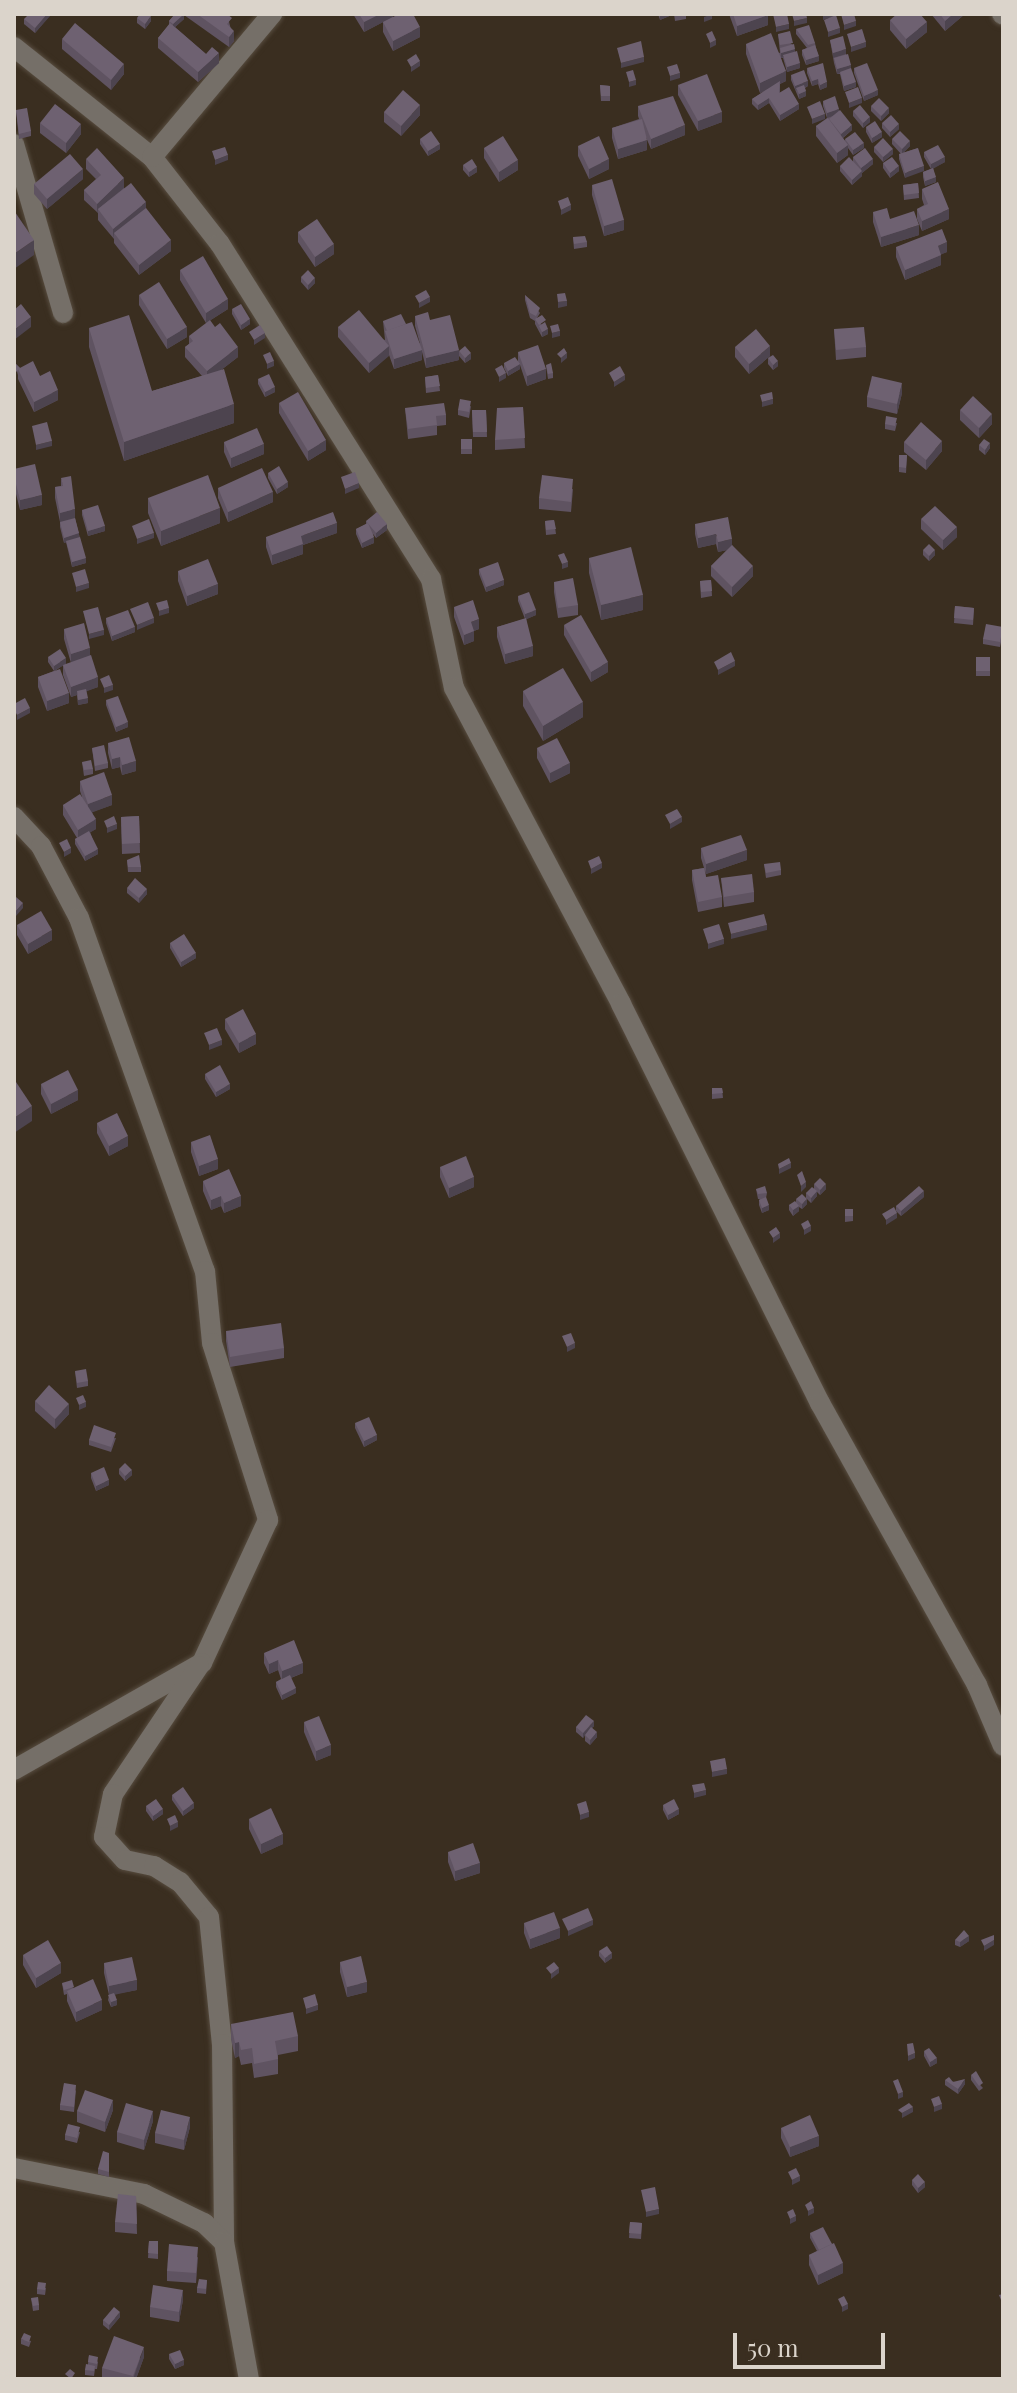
<!DOCTYPE html>
<html>
<head>
<meta charset="utf-8">
<style>
  body { margin:0 }
  #map { position:relative; width:1017px; height:2393px; overflow:hidden; background:#3a2e20; font-family:"Playfair Display",serif }
  div>[style] { position:absolute }
  .roads { filter:drop-shadow(0 0 2px #574c3f) drop-shadow(0 0 2px #574c3f) }
  .minor>* { height:20px; margin:-10px; padding:0 10px; transform-origin:10px; border-radius:10px; background:#756f68 }
  .wall>* { inset:0; background:#5f5361 }
  .shaded-wall>* { inset:0; background:#4d444f }
  .building>* { inset:0; background:#6e6171 }
  span { translate:-50% -50%; white-space:nowrap; text-align:center; line-height:1.15; -webkit-text-stroke:6px #3a2e20; paint-order:stroke }
  .frame { position:absolute; inset:0; border:16px solid #dbd4cb; pointer-events:none }
  .scale { position:absolute; left:733px; top:2333px; width:152px; height:36px; box-sizing:border-box; border:4px solid #dbd4cb; border-top:0; padding-left:10px; font-size:24px; line-height:28px; white-space:nowrap; color:#dbd4cb; -webkit-text-stroke:6px #3a2e20; paint-order:stroke }
</style>
</head>
<body>
<div id="map">
  <div class="roads">
    <div class="minor">
      <i style="left:1002px;top:14px;width:1px;rotate:45deg"></i>
      <i style="left:14px;top:47px;width:176px;rotate:38.6deg"></i>
      <i style="left:152px;top:157px;width:110px;rotate:52deg"></i>
      <i style="left:220px;top:244px;width:396px;rotate:57.8deg"></i>
      <i style="left:431px;top:579px;width:111px;rotate:78.1deg"></i>
      <i style="left:454px;top:688px;width:357px;rotate:62.1deg"></i>
      <i style="left:621px;top:1004px;width:446px;rotate:63.5deg"></i>
      <i style="left:820px;top:1403px;width:323px;rotate:60.9deg"></i>
      <i style="left:977px;top:1685px;width:66px;rotate:66.9deg"></i>
      <i style="left:14px;top:144px;width:176px;rotate:73.8deg"></i>
      <i style="left:152px;top:157px;width:187px;rotate:-50deg"></i>
      <i style="left:14px;top:817px;width:40px;rotate:47deg"></i>
      <i style="left:41px;top:846px;width:81px;rotate:62.2deg"></i>
      <i style="left:79px;top:918px;width:375px;rotate:70.4deg"></i>
      <i style="left:205px;top:1271px;width:72px;rotate:84.4deg"></i>
      <i style="left:212px;top:1343px;width:186px;rotate:72.4deg"></i>
      <i style="left:268px;top:1520px;width:157px;rotate:114.8deg"></i>
      <i style="left:202px;top:1663px;width:216px;rotate:150.4deg"></i>
      <i style="left:199px;top:1666px;width:154px;rotate:123.9deg"></i>
      <i style="left:113px;top:1794px;width:44px;rotate:101.8deg"></i>
      <i style="left:104px;top:1837px;width:31px;rotate:48deg"></i>
      <i style="left:125px;top:1860px;width:30px;rotate:12deg"></i>
      <i style="left:154px;top:1866px;width:31px;rotate:32deg"></i>
      <i style="left:180px;top:1882px;width:45px;rotate:50.4deg"></i>
      <i style="left:209px;top:1917px;width:128px;rotate:84.2deg"></i>
      <i style="left:222px;top:2044px;width:198px;rotate:89.4deg"></i>
      <i style="left:14px;top:2168px;width:133px;rotate:11.3deg"></i>
      <i style="left:144px;top:2194px;width:67px;rotate:25.8deg"></i>
      <i style="left:204px;top:2223px;width:28px;rotate:44deg"></i>
      <i style="left:224px;top:2242px;width:139px;rotate:79.7deg"></i>
    </div>
  </div>
  <div class="wall">
    <i style="clip-path:polygon(51px 14px,35px 33px,24px 24px,24px 19px)"></i>
    <i style="clip-path:polygon(175px 14px,227px 14px,234px 41px,229px 47px,184px 15px,184px 19px,175px 27px,206px 54px,219px 63px,198px 82px,158px 48px,158px 38px,169px 25px,169px 21px)"></i>
    <i style="clip-path:polygon(353px 14px,393px 14px,393px 17px,420px 37px,393px 51px,383px 32px,383px 22px,364px 32px)"></i>
    <i style="clip-path:polygon(658px 14px,686px 14px,686px 19px,675px 21px,674px 14px,660px 20px)"></i>
    <i style="clip-path:polygon(729px 14px,767px 14px,768px 25px,737px 36px)"></i>
    <i style="clip-path:polygon(931px 14px,965px 14px,945px 31px)"></i>
    <i style="clip-path:polygon(137px 18px,151px 21px,145px 29px,137px 23px)"></i>
    <i style="clip-path:polygon(890px 20px,927px 32px,906px 49px,890px 30px)"></i>
    <i style="clip-path:polygon(796px 29px,815px 43px,819px 61px,806px 65px,802px 55px,802px 50px,807px 48px,796px 34px)"></i>
    <i style="clip-path:polygon(778px 34px,793px 45px,800px 68px,787px 72px,783px 58px,781px 58px,786px 81px,780px 84px,780px 93px,799px 109px,780px 121px,769px 103px,758px 110px,752px 104px,752px 99px,765px 91px,760px 93px,746px 54px,746px 44px,780px 53px)"></i>
    <i style="clip-path:polygon(62px 39px,124px 74px,111px 90px,62px 49px)"></i>
    <i style="clip-path:polygon(830px 40px,846px 54px,856px 87px,844px 91px,840px 74px,837px 74px,834px 63px)"></i>
    <i style="clip-path:polygon(807px 68px,827px 87px,820px 90px,818px 84px,812px 86px,807px 73px)"></i>
    <i style="clip-path:polygon(854px 68px,878px 95px,864px 101px,854px 73px)"></i>
    <i style="clip-path:polygon(791px 75px,808px 86px,805px 88px,806px 96px,799px 99px,791px 80px)"></i>
    <i style="clip-path:polygon(600px 85px,610px 86px,610px 101px,601px 101px)"></i>
    <i style="clip-path:polygon(678px 85px,722px 122px,698px 131px,678px 95px)"></i>
    <i style="clip-path:polygon(823px 101px,839px 111px,852px 130px,843px 138px,845px 141px,845px 139px,864px 148px,853px 155px,848px 148px,848px 155px,837px 163px,816px 136px,816px 126px,827px 118px,823px 106px)"></i>
    <i style="clip-path:polygon(638px 106px,685px 135px,651px 149px,645px 135px,647px 150px,618px 159px,612px 138px,612px 128px,639px 119px,638px 116px)"></i>
    <i style="clip-path:polygon(871px 106px,889px 113px,881px 121px,871px 111px)"></i>
    <i style="clip-path:polygon(16px 110px,31px 131px,31px 136px,19px 139px)"></i>
    <i style="clip-path:polygon(853px 111px,870px 122px,863px 128px,853px 116px)"></i>
    <i style="clip-path:polygon(384px 112px,420px 115px,401px 136px,384px 122px)"></i>
    <i style="clip-path:polygon(40px 123px,81px 134px,66px 153px,40px 133px)"></i>
    <i style="clip-path:polygon(882px 123px,899px 129px,890px 137px,882px 128px)"></i>
    <i style="clip-path:polygon(866px 127px,882px 137px,872px 143px,866px 132px)"></i>
    <i style="clip-path:polygon(420px 139px,440px 149px,428px 156px,420px 144px)"></i>
    <i style="clip-path:polygon(892px 139px,910px 146px,903px 153px,918px 148px,905px 178px,899px 159px,899px 154px,901px 154px,892px 144px)"></i>
    <i style="clip-path:polygon(578px 146px,609px 169px,589px 179px,578px 156px)"></i>
    <i style="clip-path:polygon(874px 147px,893px 154px,883px 162px,874px 152px)"></i>
    <i style="clip-path:polygon(484px 148px,518px 170px,499px 182px,484px 158px)"></i>
    <i style="clip-path:polygon(924px 152px,945px 162px,933px 168px,936px 182px,925px 186px,923px 177px,923px 172px,931px 169px,924px 157px)"></i>
    <i style="clip-path:polygon(853px 157px,873px 164px,862px 173px,862px 176px,852px 185px,840px 171px,840px 166px,853px 162px)"></i>
    <i style="clip-path:polygon(86px 159px,124px 188px,146px 209px,171px 251px,139px 275px,114px 243px,114px 239px,98px 220px,98px 213px,84px 200px,84px 190px,96px 179px,86px 169px)"></i>
    <i style="clip-path:polygon(883px 163px,899px 171px,890px 178px,883px 168px)"></i>
    <i style="clip-path:polygon(463px 165px,477px 172px,469px 177px,463px 170px)"></i>
    <i style="clip-path:polygon(83px 179px,47px 209px,34px 194px,34px 184px)"></i>
    <i style="clip-path:polygon(918px 183px,919px 198px,904px 200px,903px 185px)"></i>
    <i style="clip-path:polygon(592px 185px,624px 230px,604px 236px,592px 195px)"></i>
    <i style="clip-path:polygon(922px 189px,949px 219px,922px 231px,917px 219px,917px 209px,924px 205px,922px 199px)"></i>
    <i style="clip-path:polygon(873px 212px,890px 219px,919px 235px,881px 247px,873px 222px)"></i>
    <i style="clip-path:polygon(298px 232px,334px 254px,315px 267px,298px 242px)"></i>
    <i style="clip-path:polygon(573px 237px,587px 242px,587px 247px,574px 249px)"></i>
    <i style="clip-path:polygon(896px 247px,947px 252px,941px 254px,941px 265px,905px 280px,896px 257px)"></i>
    <i style="clip-path:polygon(180px 270px,228px 309px,206px 323px,180px 280px)"></i>
    <i style="clip-path:polygon(301px 277px,315px 283px,308px 290px,301px 282px)"></i>
    <i style="clip-path:polygon(139px 295px,187px 337px,167px 349px,139px 305px)"></i>
    <i style="clip-path:polygon(525px 295px,540px 313px,537px 318px,548px 334px,542px 337px,535px 324px,535px 321px,530px 318px,525px 300px)"></i>
    <i style="clip-path:polygon(232px 309px,250px 324px,241px 330px,232px 314px)"></i>
    <i style="clip-path:polygon(415px 316px,430px 320px,459px 351px,471px 359px,465px 363px,459px 356px,459px 360px,426px 368px,422px 352px,422px 360px,394px 369px,389px 355px,369px 373px,338px 337px,338px 327px,385px 340px,383px 321px,406px 324px,420px 344px,415px 326px)"></i>
    <i style="clip-path:polygon(89px 328px,152px 391px,202px 376px,185px 357px,185px 347px,189px 344px,189px 336px,238px 357px,221px 370px,234px 423px,124px 461px,89px 347px)"></i>
    <i style="clip-path:polygon(834px 329px,866px 347px,866px 357px,836px 360px)"></i>
    <i style="clip-path:polygon(735px 347px,770px 356px,749px 374px,735px 357px)"></i>
    <i style="clip-path:polygon(518px 352px,546px 379px,527px 386px,520px 365px,520px 369px,508px 376px,504px 368px,504px 363px,518px 362px)"></i>
    <i style="clip-path:polygon(768px 358px,778px 366px,773px 370px,768px 364px)"></i>
    <i style="clip-path:polygon(14px 362px,20px 368px,40px 376px,58px 400px,34px 412px,18px 379px,18px 375px)"></i>
    <i style="clip-path:polygon(546px 365px,553px 373px,553px 378px,548px 379px)"></i>
    <i style="clip-path:polygon(438px 375px,440px 391px,426px 393px,425px 377px)"></i>
    <i style="clip-path:polygon(258px 379px,275px 392px,265px 397px,258px 384px)"></i>
    <i style="clip-path:polygon(902px 393px,897px 414px,867px 407px,867px 397px)"></i>
    <i style="clip-path:polygon(279px 403px,326px 450px,308px 461px,279px 413px)"></i>
    <i style="clip-path:polygon(471px 406px,469px 418px,458px 415px,458px 410px)"></i>
    <i style="clip-path:polygon(523px 407px,525px 448px,495px 450px,495px 440px)"></i>
    <i style="clip-path:polygon(405px 408px,446px 415px,446px 425px,437px 426px,437px 435px,408px 439px)"></i>
    <i style="clip-path:polygon(472px 410px,486px 410px,487px 437px,473px 437px)"></i>
    <i style="clip-path:polygon(960px 410px,992px 424px,979px 438px,960px 420px)"></i>
    <i style="clip-path:polygon(897px 423px,895px 431px,885px 429px,885px 424px)"></i>
    <i style="clip-path:polygon(461px 439px,472px 439px,472px 454px,461px 454px)"></i>
    <i style="clip-path:polygon(224px 442px,264px 454px,231px 468px,224px 452px)"></i>
    <i style="clip-path:polygon(904px 442px,942px 451px,926px 470px,904px 452px)"></i>
    <i style="clip-path:polygon(979px 445px,990px 448px,985px 455px,979px 450px)"></i>
    <i style="clip-path:polygon(899px 455px,907px 455px,906px 473px,899px 472px)"></i>
    <i style="clip-path:polygon(14px 469px,42px 505px,20px 510px,14px 486px)"></i>
    <i style="clip-path:polygon(268px 473px,288px 487px,277px 494px,268px 478px)"></i>
    <i style="clip-path:polygon(61px 478px,75px 518px,86px 563px,72px 567px,66px 542px,64px 543px,60px 527px,60px 522px,55px 498px,55px 487px,61px 486px)"></i>
    <i style="clip-path:polygon(218px 488px,273px 502px,228px 522px,218px 498px)"></i>
    <i style="clip-path:polygon(573px 489px,571px 512px,539px 509px,539px 498px)"></i>
    <i style="clip-path:polygon(148px 498px,220px 523px,161px 546px,148px 513px)"></i>
    <i style="clip-path:polygon(82px 510px,105px 531px,88px 536px,82px 515px)"></i>
    <i style="clip-path:polygon(921px 519px,957px 537px,943px 550px,921px 529px)"></i>
    <i style="clip-path:polygon(554px 520px,556px 534px,546px 535px,545px 521px)"></i>
    <i style="clip-path:polygon(366px 521px,387px 530px,376px 538px,373px 534px,374px 543px,362px 548px,356px 534px,356px 529px,366px 524px)"></i>
    <i style="clip-path:polygon(695px 524px,732px 545px,753px 576px,732px 597px,711px 576px,711px 566px,727px 550px,718px 552px,716px 544px,698px 548px,695px 534px)"></i>
    <i style="clip-path:polygon(337px 533px,303px 545px,303px 554px,272px 565px,266px 547px,266px 537px)"></i>
    <i style="clip-path:polygon(923px 550px,935px 555px,929px 561px,923px 555px)"></i>
    <i style="clip-path:polygon(589px 558px,643px 610px,601px 620px,589px 573px)"></i>
    <i style="clip-path:polygon(479px 569px,504px 585px,486px 592px,479px 574px)"></i>
    <i style="clip-path:polygon(178px 571px,218px 594px,187px 606px,178px 581px)"></i>
    <i style="clip-path:polygon(711px 580px,712px 596px,701px 598px,700px 581px)"></i>
    <i style="clip-path:polygon(554px 582px,578px 605px,578px 615px,558px 618px,554px 592px)"></i>
    <i style="clip-path:polygon(518px 596px,536px 615px,526px 619px,533px 656px,505px 664px,497px 637px,497px 627px,525px 619px,518px 601px)"></i>
    <i style="clip-path:polygon(955px 606px,974px 608px,973px 625px,954px 623px)"></i>
    <i style="clip-path:polygon(454px 607px,479px 629px,474px 631px,474px 641px,464px 645px,454px 617px)"></i>
    <i style="clip-path:polygon(106px 618px,135px 632px,112px 641px,106px 623px)"></i>
    <i style="clip-path:polygon(564px 625px,608px 672px,591px 682px,564px 635px)"></i>
    <i style="clip-path:polygon(64px 629px,90px 655px,98px 687px,86px 691px,88px 703px,78px 705px,77px 695px,71px 697px,63px 675px,63px 665px,55px 671px,69px 703px,47px 711px,38px 687px,38px 677px,54px 671px,48px 662px,48px 657px,66px 664px,63px 665px,71px 663px,64px 639px)"></i>
    <i style="clip-path:polygon(1003px 632px,1000px 647px,983px 644px,983px 639px)"></i>
    <i style="clip-path:polygon(976px 657px,990px 657px,990px 676px,976px 676px)"></i>
    <i style="clip-path:polygon(523px 691px,583px 717px,543px 741px,523px 706px)"></i>
    <i style="clip-path:polygon(106px 700px,128px 727px,116px 732px,106px 705px)"></i>
    <i style="clip-path:polygon(108px 743px,136px 771px,122px 775px,120px 767px,112px 769px,108px 753px)"></i>
    <i style="clip-path:polygon(92px 748px,108px 763px,108px 768px,95px 771px)"></i>
    <i style="clip-path:polygon(537px 748px,570px 773px,550px 783px,537px 758px)"></i>
    <i style="clip-path:polygon(82px 762px,93px 769px,93px 774px,84px 776px)"></i>
    <i style="clip-path:polygon(80px 781px,112px 805px,92px 812px,96px 829px,90px 832px,98px 854px,85px 861px,75px 844px,75px 839px,77px 838px,63px 815px,63px 805px,82px 797px,80px 791px)"></i>
    <i style="clip-path:polygon(139px 816px,140px 853px,122px 854px,121px 817px)"></i>
    <i style="clip-path:polygon(701px 848px,747px 860px,706px 874px,705px 870px,706px 877px,722px 897px,722px 907px,698px 912px,692px 880px,692px 870px,704px 868px,701px 858px)"></i>
    <i style="clip-path:polygon(127px 860px,141px 867px,141px 872px,128px 872px)"></i>
    <i style="clip-path:polygon(764px 864px,781px 870px,781px 875px,766px 878px)"></i>
    <i style="clip-path:polygon(721px 878px,754px 892px,754px 902px,724px 907px)"></i>
    <i style="clip-path:polygon(127px 888px,147px 894px,139px 903px,127px 893px)"></i>
    <i style="clip-path:polygon(17px 925px,52px 940px,28px 954px,17px 935px)"></i>
    <i style="clip-path:polygon(170px 943px,196px 958px,181px 967px,170px 948px)"></i>
    <i style="clip-path:polygon(225px 1019px,256px 1044px,239px 1053px,225px 1029px)"></i>
    <i style="clip-path:polygon(205px 1074px,230px 1089px,216px 1097px,205px 1079px)"></i>
    <i style="clip-path:polygon(41px 1084px,78px 1100px,51px 1114px,41px 1094px)"></i>
    <i style="clip-path:polygon(712px 1088px,722px 1088px,723px 1098px,712px 1099px)"></i>
    <i style="clip-path:polygon(97px 1123px,128px 1146px,109px 1156px,97px 1133px)"></i>
    <i style="clip-path:polygon(191px 1142px,218px 1169px,199px 1176px,191px 1152px)"></i>
    <i style="clip-path:polygon(440px 1167px,474px 1187px,449px 1198px,440px 1177px)"></i>
    <i style="clip-path:polygon(203px 1181px,241px 1206px,224px 1213px,221px 1206px,211px 1210px,203px 1191px)"></i>
    <i style="clip-path:polygon(814px 1184px,826px 1189px,820px 1195px,817px 1192px,817px 1196px,811px 1203px,806px 1198px,806px 1193px,814px 1189px)"></i>
    <i style="clip-path:polygon(756px 1189px,767px 1193px,766px 1198px,769px 1210px,762px 1213px,759px 1205px,759px 1200px,760px 1199px,758px 1199px)"></i>
    <i style="clip-path:polygon(924px 1197px,901px 1216px,896px 1211px,896px 1206px)"></i>
    <i style="clip-path:polygon(796px 1199px,807px 1204px,802px 1209px,799px 1207px,799px 1211px,793px 1216px,789px 1210px,789px 1205px,796px 1203px)"></i>
    <i style="clip-path:polygon(845px 1209px,853px 1209px,853px 1221px,845px 1222px)"></i>
    <i style="clip-path:polygon(226px 1331px,284px 1348px,284px 1358px,230px 1367px,226px 1341px)"></i>
    <i style="clip-path:polygon(75px 1371px,88px 1381px,88px 1386px,77px 1388px)"></i>
    <i style="clip-path:polygon(35px 1401px,69px 1414px,55px 1429px,35px 1411px)"></i>
    <i style="clip-path:polygon(355px 1423px,377px 1440px,364px 1447px,355px 1428px)"></i>
    <i style="clip-path:polygon(116px 1438px,111px 1452px,89px 1445px,89px 1440px)"></i>
    <i style="clip-path:polygon(119px 1469px,132px 1475px,125px 1481px,119px 1474px)"></i>
    <i style="clip-path:polygon(91px 1473px,109px 1485px,96px 1491px,91px 1478px)"></i>
    <i style="clip-path:polygon(264px 1653px,303px 1673px,291px 1678px,296px 1693px,282px 1700px,276px 1687px,276px 1682px,281px 1679px,278px 1670px,269px 1674px,264px 1663px)"></i>
    <i style="clip-path:polygon(304px 1722px,331px 1755px,316px 1761px,304px 1732px)"></i>
    <i style="clip-path:polygon(594px 1726px,592px 1728px,597px 1737px,590px 1745px,585px 1741px,585px 1735px,583px 1738px,576px 1732px,576px 1727px)"></i>
    <i style="clip-path:polygon(172px 1795px,194px 1808px,183px 1816px,172px 1800px)"></i>
    <i style="clip-path:polygon(663px 1805px,679px 1814px,668px 1820px,663px 1810px)"></i>
    <i style="clip-path:polygon(146px 1806px,163px 1814px,153px 1821px,146px 1811px)"></i>
    <i style="clip-path:polygon(249px 1819px,283px 1844px,261px 1854px,249px 1829px)"></i>
    <i style="clip-path:polygon(448px 1852px,480px 1873px,455px 1881px,448px 1862px)"></i>
    <i style="clip-path:polygon(524px 1923px,560px 1938px,530px 1949px,524px 1933px)"></i>
    <i style="clip-path:polygon(955px 1940px,969px 1941px,960px 1947px,955px 1945px)"></i>
    <i style="clip-path:polygon(599px 1951px,612px 1958px,605px 1963px,599px 1956px)"></i>
    <i style="clip-path:polygon(23px 1955px,61px 1973px,36px 1988px,23px 1965px)"></i>
    <i style="clip-path:polygon(340px 1962px,367px 1992px,347px 1997px,340px 1972px)"></i>
    <i style="clip-path:polygon(104px 1963px,137px 1990px,115px 1994px,117px 2005px,111px 2007px,108px 2000px,109px 1995px,104px 1973px)"></i>
    <i style="clip-path:polygon(62px 1983px,74px 1988px,102px 2010px,76px 2022px,67px 2001px,67px 1994px,64px 1995px)"></i>
    <i style="clip-path:polygon(231px 2024px,298px 2036px,298px 2051px,278px 2055px,278px 2074px,254px 2078px,252px 2063px,241px 2065px,239px 2056px,235px 2058px,231px 2039px)"></i>
    <i style="clip-path:polygon(924px 2051px,937px 2063px,930px 2067px,924px 2056px)"></i>
    <i style="clip-path:polygon(971px 2075px,983px 2088px,979px 2091px,971px 2080px)"></i>
    <i style="clip-path:polygon(945px 2080px,965px 2084px,958px 2094px,945px 2085px)"></i>
    <i style="clip-path:polygon(76px 2090px,74px 2112px,60px 2110px,60px 2105px)"></i>
    <i style="clip-path:polygon(113px 2110px,105px 2132px,77px 2122px,77px 2111px)"></i>
    <i style="clip-path:polygon(153px 2121px,144px 2150px,117px 2142px,117px 2132px)"></i>
    <i style="clip-path:polygon(190px 2127px,184px 2150px,155px 2143px,155px 2133px)"></i>
    <i style="clip-path:polygon(781px 2128px,819px 2146px,790px 2157px,781px 2138px)"></i>
    <i style="clip-path:polygon(80px 2132px,77px 2143px,65px 2140px,65px 2135px)"></i>
    <i style="clip-path:polygon(109px 2153px,109px 2177px,98px 2174px,98px 2169px)"></i>
    <i style="clip-path:polygon(912px 2180px,925px 2187px,918px 2193px,912px 2185px)"></i>
    <i style="clip-path:polygon(136px 2196px,137px 2234px,115px 2232px,115px 2222px)"></i>
    <i style="clip-path:polygon(630px 2222px,642px 2223px,641px 2239px,629px 2238px)"></i>
    <i style="clip-path:polygon(810px 2233px,832px 2244px,843px 2273px,818px 2285px,809px 2265px,809px 2255px,817px 2251px,810px 2238px)"></i>
    <i style="clip-path:polygon(149px 2241px,158px 2241px,158px 2259px,148px 2258px)"></i>
    <i style="clip-path:polygon(198px 2257px,196px 2283px,167px 2281px,167px 2271px)"></i>
    <i style="clip-path:polygon(207px 2280px,206px 2294px,197px 2293px,197px 2288px)"></i>
    <i style="clip-path:polygon(46px 2288px,45px 2295px,37px 2294px,37px 2289px)"></i>
    <i style="clip-path:polygon(31px 2298px,39px 2305px,39px 2310px,33px 2311px)"></i>
    <i style="clip-path:polygon(183px 2300px,179px 2322px,150px 2317px,150px 2307px)"></i>
    <i style="clip-path:polygon(120px 2317px,109px 2330px,103px 2325px,103px 2320px)"></i>
    <i style="clip-path:polygon(21px 2339px,31px 2341px,29px 2347px,21px 2344px)"></i>
    <i style="clip-path:polygon(169px 2354px,184px 2365px,175px 2369px,169px 2359px)"></i>
    <i style="clip-path:polygon(89px 2355px,98px 2362px,97px 2369px,95px 2369px,94px 2376px,85px 2375px,85px 2370px,88px 2364px)"></i>
    <i style="clip-path:polygon(144px 2357px,136px 2379px,102px 2378px,102px 2368px)"></i>
  </div>
  <div class="shaded-wall">
    <i style="clip-path:polygon(47px 14px,51px 14px,51px 15px,35px 33px,35px 28px)"></i>
    <i style="clip-path:polygon(184px 14px,184px 19px,173px 29px,173px 24px)"></i>
    <i style="clip-path:polygon(380px 14px,393px 14px,393px 17px,364px 32px,364px 22px)"></i>
    <i style="clip-path:polygon(660px 14px,674px 14px,660px 20px)"></i>
    <i style="clip-path:polygon(712px 14px,712px 19px,704px 22px,704px 17px)"></i>
    <i style="clip-path:polygon(825px 14px,836px 14px,836px 16px,823px 20px,823px 15px)"></i>
    <i style="clip-path:polygon(953px 14px,965px 14px,945px 31px,945px 21px)"></i>
    <i style="clip-path:polygon(768px 15px,768px 25px,737px 36px,737px 26px)"></i>
    <i style="clip-path:polygon(151px 16px,151px 21px,145px 29px,145px 24px)"></i>
    <i style="clip-path:polygon(807px 18px,807px 23px,794px 26px,794px 21px)"></i>
    <i style="clip-path:polygon(856px 21px,856px 26px,844px 30px,844px 25px)"></i>
    <i style="clip-path:polygon(927px 22px,927px 32px,906px 49px,906px 39px)"></i>
    <i style="clip-path:polygon(789px 24px,789px 29px,776px 32px,776px 27px)"></i>
    <i style="clip-path:polygon(420px 27px,420px 37px,393px 51px,393px 41px)"></i>
    <i style="clip-path:polygon(840px 28px,840px 33px,828px 37px,828px 32px)"></i>
    <i style="clip-path:polygon(234px 31px,234px 41px,229px 47px,229px 37px)"></i>
    <i style="clip-path:polygon(716px 40px,716px 45px,710px 48px,710px 43px)"></i>
    <i style="clip-path:polygon(866px 42px,866px 47px,851px 52px,851px 47px)"></i>
    <i style="clip-path:polygon(795px 49px,795px 54px,781px 58px,781px 53px)"></i>
    <i style="clip-path:polygon(846px 49px,846px 54px,833px 58px,833px 53px)"></i>
    <i style="clip-path:polygon(219px 53px,219px 63px,198px 82px,198px 72px)"></i>
    <i style="clip-path:polygon(819px 56px,819px 61px,806px 65px,806px 60px)"></i>
    <i style="clip-path:polygon(644px 57px,644px 62px,621px 68px,621px 63px)"></i>
    <i style="clip-path:polygon(420px 61px,420px 66px,411px 72px,411px 67px)"></i>
    <i style="clip-path:polygon(800px 63px,800px 68px,787px 72px,787px 67px)"></i>
    <i style="clip-path:polygon(124px 64px,124px 74px,111px 90px,111px 80px)"></i>
    <i style="clip-path:polygon(851px 65px,851px 70px,837px 74px,837px 69px)"></i>
    <i style="clip-path:polygon(786px 71px,786px 81px,760px 93px,760px 83px)"></i>
    <i style="clip-path:polygon(680px 73px,680px 78px,670px 81px,670px 76px)"></i>
    <i style="clip-path:polygon(818px 79px,818px 84px,812px 86px,812px 81px)"></i>
    <i style="clip-path:polygon(636px 80px,636px 85px,629px 87px,629px 82px)"></i>
    <i style="clip-path:polygon(808px 81px,808px 86px,797px 91px,796px 88px,795px 91px,795px 86px)"></i>
    <i style="clip-path:polygon(827px 82px,827px 87px,820px 90px,820px 85px)"></i>
    <i style="clip-path:polygon(856px 82px,856px 87px,844px 91px,844px 86px)"></i>
    <i style="clip-path:polygon(878px 90px,878px 95px,864px 101px,864px 96px)"></i>
    <i style="clip-path:polygon(806px 91px,806px 96px,799px 99px,799px 94px)"></i>
    <i style="clip-path:polygon(769px 98px,769px 103px,758px 110px,758px 105px)"></i>
    <i style="clip-path:polygon(862px 98px,862px 103px,849px 108px,849px 103px)"></i>
    <i style="clip-path:polygon(799px 104px,799px 109px,780px 121px,780px 115px)"></i>
    <i style="clip-path:polygon(420px 105px,420px 115px,401px 136px,401px 126px)"></i>
    <i style="clip-path:polygon(889px 108px,889px 113px,881px 121px,881px 116px)"></i>
    <i style="clip-path:polygon(839px 109px,839px 114px,827px 118px,827px 113px)"></i>
    <i style="clip-path:polygon(722px 112px,722px 122px,698px 131px,698px 121px)"></i>
    <i style="clip-path:polygon(825px 114px,825px 119px,812px 124px,812px 119px)"></i>
    <i style="clip-path:polygon(870px 117px,870px 122px,863px 128px,863px 123px)"></i>
    <i style="clip-path:polygon(81px 124px,81px 134px,66px 153px,66px 143px)"></i>
    <i style="clip-path:polygon(899px 124px,899px 129px,890px 137px,890px 132px)"></i>
    <i style="clip-path:polygon(685px 125px,685px 135px,651px 149px,651px 139px)"></i>
    <i style="clip-path:polygon(852px 125px,852px 130px,841px 139px,841px 134px)"></i>
    <i style="clip-path:polygon(882px 132px,882px 137px,872px 143px,872px 138px)"></i>
    <i style="clip-path:polygon(647px 140px,647px 150px,618px 159px,618px 149px)"></i>
    <i style="clip-path:polygon(910px 141px,910px 146px,902px 154px,902px 149px)"></i>
    <i style="clip-path:polygon(864px 143px,864px 148px,853px 155px,853px 150px)"></i>
    <i style="clip-path:polygon(440px 144px,440px 149px,428px 156px,428px 151px)"></i>
    <i style="clip-path:polygon(848px 145px,848px 155px,837px 163px,837px 153px)"></i>
    <i style="clip-path:polygon(893px 149px,893px 154px,883px 162px,883px 157px)"></i>
    <i style="clip-path:polygon(228px 155px,228px 160px,215px 165px,215px 160px)"></i>
    <i style="clip-path:polygon(945px 157px,945px 162px,931px 170px,931px 164px)"></i>
    <i style="clip-path:polygon(609px 159px,609px 169px,589px 179px,589px 169px)"></i>
    <i style="clip-path:polygon(873px 159px,873px 164px,862px 173px,862px 176px,852px 185px,852px 180px,861px 171px,861px 168px)"></i>
    <i style="clip-path:polygon(518px 160px,518px 170px,499px 182px,499px 172px)"></i>
    <i style="clip-path:polygon(899px 166px,899px 171px,890px 178px,890px 173px)"></i>
    <i style="clip-path:polygon(924px 166px,924px 171px,905px 178px,905px 173px)"></i>
    <i style="clip-path:polygon(477px 167px,477px 172px,469px 177px,469px 172px)"></i>
    <i style="clip-path:polygon(83px 169px,83px 179px,47px 209px,47px 199px)"></i>
    <i style="clip-path:polygon(936px 177px,936px 182px,925px 186px,925px 181px)"></i>
    <i style="clip-path:polygon(124px 178px,124px 188px,98px 209px,97px 214px,97px 204px)"></i>
    <i style="clip-path:polygon(146px 202px,146px 212px,114px 233px,113px 239px,113px 229px)"></i>
    <i style="clip-path:polygon(571px 205px,571px 210px,561px 215px,561px 210px)"></i>
    <i style="clip-path:polygon(949px 209px,949px 219px,922px 231px,922px 221px)"></i>
    <i style="clip-path:polygon(624px 220px,624px 230px,604px 236px,604px 226px)"></i>
    <i style="clip-path:polygon(919px 225px,919px 235px,881px 247px,881px 237px)"></i>
    <i style="clip-path:polygon(34px 240px,34px 255px,14px 269px,14px 254px)"></i>
    <i style="clip-path:polygon(171px 240px,171px 251px,139px 275px,139px 265px)"></i>
    <i style="clip-path:polygon(947px 242px,947px 252px,938px 256px,938px 246px)"></i>
    <i style="clip-path:polygon(334px 244px,334px 254px,315px 267px,315px 257px)"></i>
    <i style="clip-path:polygon(941px 255px,941px 265px,905px 280px,905px 270px)"></i>
    <i style="clip-path:polygon(315px 278px,315px 283px,308px 290px,308px 285px)"></i>
    <i style="clip-path:polygon(430px 297px,430px 302px,419px 308px,419px 303px)"></i>
    <i style="clip-path:polygon(228px 299px,228px 309px,206px 323px,206px 313px)"></i>
    <i style="clip-path:polygon(567px 301px,567px 306px,558px 308px,558px 302px)"></i>
    <i style="clip-path:polygon(31px 317px,31px 327px,14px 340px,14px 330px)"></i>
    <i style="clip-path:polygon(250px 319px,250px 324px,241px 330px,241px 325px)"></i>
    <i style="clip-path:polygon(187px 327px,187px 337px,167px 349px,167px 339px)"></i>
    <i style="clip-path:polygon(548px 329px,548px 334px,542px 337px,542px 332px)"></i>
    <i style="clip-path:polygon(560px 331px,560px 336px,552px 338px,552px 333px)"></i>
    <i style="clip-path:polygon(265px 333px,265px 338px,254px 345px,254px 340px)"></i>
    <i style="clip-path:polygon(389px 346px,389px 356px,369px 373px,369px 363px)"></i>
    <i style="clip-path:polygon(770px 346px,770px 356px,749px 374px,749px 364px)"></i>
    <i style="clip-path:polygon(238px 347px,238px 357px,207px 381px,207px 371px)"></i>
    <i style="clip-path:polygon(422px 350px,422px 360px,394px 369px,394px 359px)"></i>
    <i style="clip-path:polygon(459px 350px,459px 360px,426px 368px,426px 358px)"></i>
    <i style="clip-path:polygon(471px 353px,471px 359px,465px 363px,465px 358px)"></i>
    <i style="clip-path:polygon(567px 353px,567px 358px,561px 363px,561px 358px)"></i>
    <i style="clip-path:polygon(274px 361px,274px 366px,267px 369px,267px 364px)"></i>
    <i style="clip-path:polygon(778px 361px,778px 366px,773px 370px,773px 365px)"></i>
    <i style="clip-path:polygon(520px 364px,520px 369px,508px 376px,508px 371px)"></i>
    <i style="clip-path:polygon(546px 369px,546px 379px,527px 386px,527px 376px)"></i>
    <i style="clip-path:polygon(506px 373px,506px 378px,499px 382px,499px 377px)"></i>
    <i style="clip-path:polygon(625px 375px,625px 380px,614px 387px,614px 382px)"></i>
    <i style="clip-path:polygon(902px 383px,902px 393px,897px 414px,897px 404px)"></i>
    <i style="clip-path:polygon(275px 387px,275px 392px,265px 397px,265px 392px)"></i>
    <i style="clip-path:polygon(58px 390px,58px 400px,34px 412px,34px 402px)"></i>
    <i style="clip-path:polygon(773px 399px,773px 404px,762px 407px,762px 402px)"></i>
    <i style="clip-path:polygon(234px 404px,234px 423px,124px 461px,124px 442px)"></i>
    <i style="clip-path:polygon(992px 414px,992px 424px,979px 438px,979px 428px)"></i>
    <i style="clip-path:polygon(326px 440px,326px 450px,308px 461px,308px 451px)"></i>
    <i style="clip-path:polygon(52px 441px,52px 446px,36px 450px,36px 445px)"></i>
    <i style="clip-path:polygon(942px 441px,942px 451px,926px 470px,926px 460px)"></i>
    <i style="clip-path:polygon(990px 443px,990px 448px,985px 455px,985px 450px)"></i>
    <i style="clip-path:polygon(264px 444px,264px 454px,231px 468px,231px 458px)"></i>
    <i style="clip-path:polygon(288px 482px,288px 487px,277px 494px,277px 489px)"></i>
    <i style="clip-path:polygon(359px 483px,359px 488px,345px 494px,345px 489px)"></i>
    <i style="clip-path:polygon(273px 492px,273px 502px,228px 522px,228px 512px)"></i>
    <i style="clip-path:polygon(42px 495px,42px 505px,20px 510px,20px 500px)"></i>
    <i style="clip-path:polygon(220px 508px,220px 523px,161px 546px,161px 531px)"></i>
    <i style="clip-path:polygon(75px 509px,75px 519px,60px 523px,60px 513px)"></i>
    <i style="clip-path:polygon(337px 523px,337px 533px,303px 545px,303px 554px,272px 565px,272px 555px,301px 536px)"></i>
    <i style="clip-path:polygon(387px 524px,387px 530px,376px 538px,376px 533px)"></i>
    <i style="clip-path:polygon(105px 526px,105px 531px,88px 536px,88px 531px)"></i>
    <i style="clip-path:polygon(957px 527px,957px 537px,943px 550px,943px 540px)"></i>
    <i style="clip-path:polygon(79px 533px,79px 539px,64px 543px,64px 538px)"></i>
    <i style="clip-path:polygon(154px 533px,154px 538px,137px 544px,137px 539px)"></i>
    <i style="clip-path:polygon(716px 534px,716px 544px,698px 548px,698px 538px)"></i>
    <i style="clip-path:polygon(374px 537px,374px 543px,362px 548px,362px 543px)"></i>
    <i style="clip-path:polygon(732px 539px,732px 549px,718px 552px,718px 542px)"></i>
    <i style="clip-path:polygon(935px 550px,935px 555px,929px 561px,929px 556px)"></i>
    <i style="clip-path:polygon(86px 558px,86px 563px,72px 567px,72px 562px)"></i>
    <i style="clip-path:polygon(568px 562px,568px 567px,562px 569px,562px 564px)"></i>
    <i style="clip-path:polygon(753px 566px,753px 576px,732px 597px,732px 587px)"></i>
    <i style="clip-path:polygon(504px 580px,504px 585px,486px 592px,486px 587px)"></i>
    <i style="clip-path:polygon(89px 583px,89px 588px,76px 592px,76px 587px)"></i>
    <i style="clip-path:polygon(218px 584px,218px 594px,187px 606px,187px 596px)"></i>
    <i style="clip-path:polygon(643px 595px,643px 610px,601px 620px,601px 605px)"></i>
    <i style="clip-path:polygon(169px 608px,169px 613px,159px 616px,159px 611px)"></i>
    <i style="clip-path:polygon(536px 610px,536px 615px,525px 620px,525px 614px)"></i>
    <i style="clip-path:polygon(154px 618px,154px 623px,137px 630px,137px 625px)"></i>
    <i style="clip-path:polygon(479px 619px,479px 629px,471px 632px,471px 622px)"></i>
    <i style="clip-path:polygon(135px 627px,135px 632px,112px 641px,112px 636px)"></i>
    <i style="clip-path:polygon(104px 630px,104px 635px,89px 639px,89px 634px)"></i>
    <i style="clip-path:polygon(474px 631px,474px 641px,464px 645px,464px 635px)"></i>
    <i style="clip-path:polygon(533px 646px,533px 656px,505px 664px,505px 654px)"></i>
    <i style="clip-path:polygon(90px 648px,90px 658px,71px 664px,71px 654px)"></i>
    <i style="clip-path:polygon(66px 658px,66px 664px,54px 671px,54px 666px)"></i>
    <i style="clip-path:polygon(735px 661px,735px 666px,718px 675px,718px 670px)"></i>
    <i style="clip-path:polygon(608px 662px,608px 672px,591px 682px,591px 672px)"></i>
    <i style="clip-path:polygon(98px 677px,98px 687px,77px 695px,77px 691px,77px 695px,71px 697px,71px 687px)"></i>
    <i style="clip-path:polygon(113px 685px,113px 690px,104px 693px,104px 688px)"></i>
    <i style="clip-path:polygon(69px 693px,69px 703px,47px 711px,47px 701px)"></i>
    <i style="clip-path:polygon(88px 698px,88px 703px,78px 705px,78px 700px)"></i>
    <i style="clip-path:polygon(583px 702px,583px 717px,543px 741px,543px 726px)"></i>
    <i style="clip-path:polygon(30px 708px,30px 713px,17px 720px,17px 715px)"></i>
    <i style="clip-path:polygon(128px 722px,128px 727px,116px 732px,116px 727px)"></i>
    <i style="clip-path:polygon(120px 757px,120px 767px,112px 769px,112px 759px)"></i>
    <i style="clip-path:polygon(136px 761px,136px 771px,122px 775px,122px 765px)"></i>
    <i style="clip-path:polygon(570px 763px,570px 773px,550px 783px,550px 773px)"></i>
    <i style="clip-path:polygon(112px 795px,112px 805px,88px 814px,88px 804px)"></i>
    <i style="clip-path:polygon(682px 817px,682px 822px,670px 829px,670px 824px)"></i>
    <i style="clip-path:polygon(96px 819px,96px 829px,78px 840px,78px 830px)"></i>
    <i style="clip-path:polygon(117px 824px,117px 829px,107px 833px,107px 828px)"></i>
    <i style="clip-path:polygon(71px 848px,71px 853px,64px 857px,64px 852px)"></i>
    <i style="clip-path:polygon(98px 849px,98px 854px,85px 861px,85px 856px)"></i>
    <i style="clip-path:polygon(747px 850px,747px 860px,706px 874px,706px 864px)"></i>
    <i style="clip-path:polygon(602px 863px,602px 868px,591px 874px,591px 869px)"></i>
    <i style="clip-path:polygon(147px 889px,147px 894px,139px 903px,139px 898px)"></i>
    <i style="clip-path:polygon(23px 903px,23px 908px,16px 916px,16px 911px)"></i>
    <i style="clip-path:polygon(767px 925px,767px 930px,731px 939px,731px 934px)"></i>
    <i style="clip-path:polygon(52px 930px,52px 940px,28px 954px,28px 944px)"></i>
    <i style="clip-path:polygon(724px 939px,724px 944px,708px 949px,708px 944px)"></i>
    <i style="clip-path:polygon(196px 953px,196px 958px,181px 967px,181px 962px)"></i>
    <i style="clip-path:polygon(256px 1034px,256px 1044px,239px 1053px,239px 1043px)"></i>
    <i style="clip-path:polygon(222px 1040px,222px 1045px,209px 1050px,209px 1045px)"></i>
    <i style="clip-path:polygon(230px 1084px,230px 1089px,216px 1097px,216px 1092px)"></i>
    <i style="clip-path:polygon(78px 1090px,78px 1100px,51px 1114px,51px 1104px)"></i>
    <i style="clip-path:polygon(32px 1106px,32px 1121px,14px 1133px,14px 1118px)"></i>
    <i style="clip-path:polygon(128px 1136px,128px 1146px,109px 1156px,109px 1146px)"></i>
    <i style="clip-path:polygon(218px 1159px,218px 1169px,199px 1176px,199px 1166px)"></i>
    <i style="clip-path:polygon(791px 1163px,791px 1168px,779px 1174px,779px 1169px)"></i>
    <i style="clip-path:polygon(474px 1177px,474px 1187px,449px 1198px,449px 1188px)"></i>
    <i style="clip-path:polygon(806px 1182px,806px 1187px,801px 1192px,801px 1186px)"></i>
    <i style="clip-path:polygon(826px 1184px,826px 1189px,820px 1195px,820px 1190px)"></i>
    <i style="clip-path:polygon(817px 1191px,817px 1196px,811px 1203px,811px 1198px)"></i>
    <i style="clip-path:polygon(924px 1191px,924px 1197px,901px 1216px,901px 1211px)"></i>
    <i style="clip-path:polygon(221px 1196px,221px 1206px,211px 1210px,211px 1200px)"></i>
    <i style="clip-path:polygon(241px 1196px,241px 1206px,224px 1213px,224px 1203px)"></i>
    <i style="clip-path:polygon(807px 1199px,807px 1204px,802px 1209px,802px 1204px)"></i>
    <i style="clip-path:polygon(769px 1205px,769px 1210px,762px 1213px,762px 1208px)"></i>
    <i style="clip-path:polygon(799px 1206px,799px 1211px,793px 1216px,793px 1210px)"></i>
    <i style="clip-path:polygon(897px 1213px,897px 1218px,886px 1225px,886px 1220px)"></i>
    <i style="clip-path:polygon(811px 1226px,811px 1231px,804px 1235px,804px 1230px)"></i>
    <i style="clip-path:polygon(780px 1233px,780px 1238px,773px 1243px,773px 1238px)"></i>
    <i style="clip-path:polygon(575px 1343px,575px 1348px,567px 1352px,567px 1347px)"></i>
    <i style="clip-path:polygon(86px 1402px,86px 1407px,79px 1410px,79px 1405px)"></i>
    <i style="clip-path:polygon(69px 1404px,69px 1414px,55px 1429px,55px 1419px)"></i>
    <i style="clip-path:polygon(377px 1435px,377px 1440px,364px 1447px,364px 1441px)"></i>
    <i style="clip-path:polygon(132px 1470px,132px 1475px,125px 1481px,125px 1476px)"></i>
    <i style="clip-path:polygon(109px 1480px,109px 1485px,96px 1491px,96px 1486px)"></i>
    <i style="clip-path:polygon(278px 1660px,278px 1670px,269px 1674px,269px 1664px)"></i>
    <i style="clip-path:polygon(303px 1663px,303px 1673px,282px 1681px,282px 1671px)"></i>
    <i style="clip-path:polygon(296px 1688px,296px 1693px,282px 1700px,282px 1695px)"></i>
    <i style="clip-path:polygon(594px 1721px,594px 1726px,583px 1738px,583px 1733px)"></i>
    <i style="clip-path:polygon(597px 1732px,597px 1737px,590px 1745px,590px 1740px)"></i>
    <i style="clip-path:polygon(331px 1745px,331px 1755px,316px 1761px,316px 1751px)"></i>
    <i style="clip-path:polygon(727px 1769px,727px 1774px,712px 1777px,712px 1772px)"></i>
    <i style="clip-path:polygon(706px 1790px,706px 1795px,694px 1798px,694px 1793px)"></i>
    <i style="clip-path:polygon(194px 1803px,194px 1808px,183px 1816px,183px 1811px)"></i>
    <i style="clip-path:polygon(163px 1809px,163px 1814px,153px 1821px,153px 1816px)"></i>
    <i style="clip-path:polygon(679px 1809px,679px 1814px,668px 1820px,668px 1815px)"></i>
    <i style="clip-path:polygon(589px 1812px,589px 1817px,580px 1820px,580px 1815px)"></i>
    <i style="clip-path:polygon(178px 1822px,178px 1827px,170px 1831px,170px 1826px)"></i>
    <i style="clip-path:polygon(283px 1834px,283px 1844px,261px 1854px,261px 1844px)"></i>
    <i style="clip-path:polygon(480px 1863px,480px 1873px,455px 1881px,455px 1871px)"></i>
    <i style="clip-path:polygon(593px 1920px,593px 1925px,568px 1936px,568px 1931px)"></i>
    <i style="clip-path:polygon(560px 1928px,560px 1938px,530px 1949px,530px 1939px)"></i>
    <i style="clip-path:polygon(969px 1936px,969px 1941px,960px 1947px,960px 1942px)"></i>
    <i style="clip-path:polygon(994px 1940px,994px 1945px,984px 1951px,984px 1946px)"></i>
    <i style="clip-path:polygon(612px 1953px,612px 1958px,605px 1963px,605px 1958px)"></i>
    <i style="clip-path:polygon(61px 1963px,61px 1973px,36px 1988px,36px 1978px)"></i>
    <i style="clip-path:polygon(559px 1968px,559px 1973px,551px 1979px,551px 1974px)"></i>
    <i style="clip-path:polygon(137px 1980px,137px 1990px,109px 1996px,109px 1986px)"></i>
    <i style="clip-path:polygon(367px 1982px,367px 1992px,347px 1997px,347px 1987px)"></i>
    <i style="clip-path:polygon(102px 2000px,102px 2010px,76px 2022px,76px 2012px)"></i>
    <i style="clip-path:polygon(117px 2000px,117px 2005px,111px 2007px,111px 2002px)"></i>
    <i style="clip-path:polygon(318px 2005px,318px 2010px,306px 2014px,306px 2009px)"></i>
    <i style="clip-path:polygon(239px 2042px,239px 2056px,235px 2058px,235px 2043px)"></i>
    <i style="clip-path:polygon(915px 2053px,915px 2058px,908px 2061px,908px 2056px)"></i>
    <i style="clip-path:polygon(937px 2058px,937px 2063px,930px 2067px,930px 2062px)"></i>
    <i style="clip-path:polygon(965px 2079px,965px 2084px,958px 2094px,958px 2089px)"></i>
    <i style="clip-path:polygon(903px 2092px,903px 2097px,898px 2099px,898px 2094px)"></i>
    <i style="clip-path:polygon(113px 2100px,113px 2110px,105px 2132px,105px 2122px)"></i>
    <i style="clip-path:polygon(942px 2104px,942px 2109px,934px 2112px,934px 2107px)"></i>
    <i style="clip-path:polygon(913px 2107px,913px 2112px,902px 2118px,902px 2113px)"></i>
    <i style="clip-path:polygon(153px 2111px,153px 2121px,144px 2150px,144px 2140px)"></i>
    <i style="clip-path:polygon(190px 2117px,190px 2127px,184px 2150px,184px 2140px)"></i>
    <i style="clip-path:polygon(819px 2136px,819px 2146px,790px 2157px,790px 2147px)"></i>
    <i style="clip-path:polygon(800px 2176px,800px 2181px,792px 2185px,792px 2180px)"></i>
    <i style="clip-path:polygon(925px 2182px,925px 2187px,918px 2193px,918px 2188px)"></i>
    <i style="clip-path:polygon(814px 2208px,814px 2213px,808px 2216px,808px 2211px)"></i>
    <i style="clip-path:polygon(659px 2209px,659px 2214px,646px 2217px,646px 2212px)"></i>
    <i style="clip-path:polygon(796px 2216px,796px 2221px,790px 2224px,790px 2219px)"></i>
    <i style="clip-path:polygon(843px 2263px,843px 2273px,818px 2285px,818px 2275px)"></i>
    <i style="clip-path:polygon(183px 2290px,183px 2300px,179px 2322px,179px 2312px)"></i>
    <i style="clip-path:polygon(848px 2304px,848px 2309px,842px 2312px,842px 2307px)"></i>
    <i style="clip-path:polygon(120px 2312px,120px 2317px,109px 2330px,109px 2325px)"></i>
    <i style="clip-path:polygon(144px 2347px,144px 2357px,136px 2379px,133px 2379px)"></i>
    <i style="clip-path:polygon(184px 2360px,184px 2365px,175px 2369px,175px 2364px)"></i>
  </div>
  <div class="building">
    <i style="clip-path:polygon(29px 14px,47px 14px,35px 28px,24px 19px)"></i>
    <i style="clip-path:polygon(140px 14px,148px 14px,151px 16px,145px 24px,137px 18px)"></i>
    <i style="clip-path:polygon(175px 14px,184px 14px,173px 24px,169px 21px)"></i>
    <i style="clip-path:polygon(197px 14px,227px 14px,232px 18px,227px 24px,234px 31px,229px 37px)"></i>
    <i style="clip-path:polygon(359px 14px,380px 14px,364px 22px)"></i>
    <i style="clip-path:polygon(399px 14px,413px 14px,420px 27px,393px 41px,383px 22px)"></i>
    <i style="clip-path:polygon(733px 14px,767px 14px,768px 15px,737px 26px)"></i>
    <i style="clip-path:polygon(773px 14px,787px 14px,789px 24px,776px 27px)"></i>
    <i style="clip-path:polygon(792px 14px,806px 14px,807px 18px,794px 21px)"></i>
    <i style="clip-path:polygon(841px 14px,854px 14px,856px 21px,844px 25px)"></i>
    <i style="clip-path:polygon(897px 14px,920px 14px,927px 22px,906px 39px,890px 20px)"></i>
    <i style="clip-path:polygon(940px 14px,953px 14px,945px 21px)"></i>
    <i style="clip-path:polygon(836px 15px,840px 28px,828px 32px,824px 20px)"></i>
    <i style="clip-path:polygon(75px 23px,124px 64px,111px 80px,62px 39px)"></i>
    <i style="clip-path:polygon(170px 23px,206px 54px,212px 47px,219px 53px,198px 72px,158px 38px)"></i>
    <i style="clip-path:polygon(809px 25px,815px 43px,808px 45px,796px 29px)"></i>
    <i style="clip-path:polygon(862px 29px,866px 42px,851px 47px,847px 34px)"></i>
    <i style="clip-path:polygon(712px 31px,716px 40px,710px 43px,706px 34px)"></i>
    <i style="clip-path:polygon(790px 31px,793px 43px,780px 45px,778px 34px)"></i>
    <i style="clip-path:polygon(771px 33px,786px 71px,760px 83px,746px 44px)"></i>
    <i style="clip-path:polygon(843px 36px,846px 49px,833px 53px,830px 40px)"></i>
    <i style="clip-path:polygon(641px 41px,644px 57px,621px 63px,617px 48px)"></i>
    <i style="clip-path:polygon(794px 44px,795px 49px,781px 53px,780px 48px)"></i>
    <i style="clip-path:polygon(815px 45px,819px 56px,806px 60px,802px 50px)"></i>
    <i style="clip-path:polygon(797px 51px,800px 63px,787px 67px,783px 55px)"></i>
    <i style="clip-path:polygon(416px 54px,420px 61px,411px 67px,407px 60px)"></i>
    <i style="clip-path:polygon(848px 54px,851px 65px,837px 69px,834px 58px)"></i>
    <i style="clip-path:polygon(823px 63px,827px 82px,820px 85px,818px 79px,812px 81px,807px 68px)"></i>
    <i style="clip-path:polygon(867px 63px,878px 90px,864px 96px,854px 68px)"></i>
    <i style="clip-path:polygon(677px 64px,680px 73px,670px 76px,667px 67px)"></i>
    <i style="clip-path:polygon(851px 68px,856px 82px,844px 86px,840px 72px)"></i>
    <i style="clip-path:polygon(633px 70px,636px 80px,629px 82px,626px 72px)"></i>
    <i style="clip-path:polygon(804px 70px,808px 81px,795px 86px,791px 75px)"></i>
    <i style="clip-path:polygon(707px 74px,722px 112px,698px 121px,678px 85px)"></i>
    <i style="clip-path:polygon(780px 81px,779px 93px,789px 87px,799px 104px,780px 115px,769px 98px,758px 105px,752px 99px)"></i>
    <i style="clip-path:polygon(600px 85px,610px 86px,610px 96px,601px 96px)"></i>
    <i style="clip-path:polygon(804px 85px,806px 91px,799px 94px,796px 88px)"></i>
    <i style="clip-path:polygon(858px 87px,862px 98px,849px 103px,845px 92px)"></i>
    <i style="clip-path:polygon(403px 90px,420px 105px,401px 126px,384px 112px)"></i>
    <i style="clip-path:polygon(673px 96px,685px 125px,651px 139px,638px 106px)"></i>
    <i style="clip-path:polygon(835px 96px,839px 109px,827px 113px,823px 101px)"></i>
    <i style="clip-path:polygon(879px 98px,889px 108px,881px 116px,871px 106px)"></i>
    <i style="clip-path:polygon(820px 101px,825px 114px,812px 119px,807px 107px)"></i>
    <i style="clip-path:polygon(55px 104px,81px 124px,66px 143px,40px 123px)"></i>
    <i style="clip-path:polygon(860px 105px,870px 117px,863px 123px,853px 111px)"></i>
    <i style="clip-path:polygon(27px 108px,31px 131px,19px 134px,16px 110px)"></i>
    <i style="clip-path:polygon(840px 110px,852px 125px,841px 134px,829px 119px)"></i>
    <i style="clip-path:polygon(891px 115px,899px 124px,890px 132px,882px 123px)"></i>
    <i style="clip-path:polygon(828px 118px,848px 145px,837px 153px,816px 126px)"></i>
    <i style="clip-path:polygon(642px 119px,647px 140px,618px 149px,612px 128px)"></i>
    <i style="clip-path:polygon(875px 121px,882px 132px,872px 138px,866px 127px)"></i>
    <i style="clip-path:polygon(431px 131px,440px 144px,428px 151px,420px 139px)"></i>
    <i style="clip-path:polygon(900px 131px,910px 141px,902px 149px,892px 139px)"></i>
    <i style="clip-path:polygon(855px 132px,864px 143px,853px 150px,845px 139px)"></i>
    <i style="clip-path:polygon(503px 136px,518px 160px,499px 172px,484px 148px)"></i>
    <i style="clip-path:polygon(599px 136px,609px 159px,589px 169px,578px 146px)"></i>
    <i style="clip-path:polygon(883px 138px,893px 149px,883px 157px,874px 147px)"></i>
    <i style="clip-path:polygon(938px 145px,945px 157px,931px 164px,924px 152px)"></i>
    <i style="clip-path:polygon(225px 147px,228px 155px,215px 160px,212px 151px)"></i>
    <i style="clip-path:polygon(97px 148px,124px 178px,97px 204px,84px 190px,101px 175px,86px 159px)"></i>
    <i style="clip-path:polygon(865px 148px,873px 159px,861px 168px,853px 157px)"></i>
    <i style="clip-path:polygon(918px 148px,924px 166px,905px 173px,899px 154px)"></i>
    <i style="clip-path:polygon(70px 154px,83px 169px,47px 199px,34px 184px)"></i>
    <i style="clip-path:polygon(849px 157px,862px 171px,852px 180px,840px 166px)"></i>
    <i style="clip-path:polygon(892px 157px,899px 166px,890px 173px,883px 163px)"></i>
    <i style="clip-path:polygon(472px 159px,477px 167px,469px 172px,463px 165px)"></i>
    <i style="clip-path:polygon(933px 168px,936px 177px,925px 181px,923px 172px)"></i>
    <i style="clip-path:polygon(612px 179px,624px 220px,604px 226px,592px 185px)"></i>
    <i style="clip-path:polygon(938px 182px,949px 209px,922px 221px,917px 209px,928px 204px,922px 189px)"></i>
    <i style="clip-path:polygon(131px 183px,146px 202px,113px 229px,98px 209px)"></i>
    <i style="clip-path:polygon(918px 183px,919px 193px,904px 195px,903px 185px)"></i>
    <i style="clip-path:polygon(568px 197px,571px 205px,561px 210px,558px 201px)"></i>
    <i style="clip-path:polygon(146px 208px,171px 240px,139px 265px,114px 233px)"></i>
    <i style="clip-path:polygon(887px 208px,890px 219px,914px 211px,919px 225px,881px 237px,873px 212px)"></i>
    <i style="clip-path:polygon(15px 212px,34px 240px,14px 254px,14px 213px)"></i>
    <i style="clip-path:polygon(317px 219px,334px 244px,315px 257px,298px 232px)"></i>
    <i style="clip-path:polygon(942px 229px,947px 242px,938px 246px,941px 255px,905px 270px,896px 247px)"></i>
    <i style="clip-path:polygon(585px 236px,587px 242px,574px 244px,573px 237px)"></i>
    <i style="clip-path:polygon(203px 256px,228px 299px,206px 313px,180px 270px)"></i>
    <i style="clip-path:polygon(308px 270px,315px 278px,308px 285px,301px 277px)"></i>
    <i style="clip-path:polygon(159px 282px,187px 327px,167px 339px,139px 295px)"></i>
    <i style="clip-path:polygon(426px 290px,430px 297px,419px 303px,415px 296px)"></i>
    <i style="clip-path:polygon(565px 293px,567px 301px,558px 302px,557px 294px)"></i>
    <i style="clip-path:polygon(525px 295px,540px 308px,536px 316px,530px 313px)"></i>
    <i style="clip-path:polygon(21px 304px,31px 317px,14px 330px,14px 310px)"></i>
    <i style="clip-path:polygon(241px 304px,250px 319px,241px 325px,232px 309px)"></i>
    <i style="clip-path:polygon(359px 310px,389px 346px,369px 363px,338px 327px)"></i>
    <i style="clip-path:polygon(428px 312px,430px 320px,450px 315px,459px 350px,426px 358px,415px 316px)"></i>
    <i style="clip-path:polygon(401px 314px,406px 324px,387px 331px,383px 321px)"></i>
    <i style="clip-path:polygon(129px 315px,152px 391px,224px 369px,234px 404px,124px 442px,89px 328px)"></i>
    <i style="clip-path:polygon(542px 315px,546px 320px,539px 325px,535px 319px)"></i>
    <i style="clip-path:polygon(210px 320px,215px 327px,220px 323px,238px 347px,207px 371px,185px 347px,193px 341px,189px 336px)"></i>
    <i style="clip-path:polygon(412px 322px,422px 350px,394px 359px,385px 331px)"></i>
    <i style="clip-path:polygon(545px 322px,548px 329px,542px 332px,539px 326px)"></i>
    <i style="clip-path:polygon(558px 324px,560px 331px,552px 333px,550px 326px)"></i>
    <i style="clip-path:polygon(260px 325px,265px 333px,254px 340px,249px 332px)"></i>
    <i style="clip-path:polygon(864px 327px,866px 347px,836px 350px,834px 329px)"></i>
    <i style="clip-path:polygon(756px 329px,770px 346px,749px 364px,735px 347px)"></i>
    <i style="clip-path:polygon(538px 345px,546px 369px,527px 376px,518px 352px)"></i>
    <i style="clip-path:polygon(465px 346px,471px 353px,465px 358px,459px 351px)"></i>
    <i style="clip-path:polygon(564px 348px,567px 353px,561px 358px,557px 354px)"></i>
    <i style="clip-path:polygon(270px 352px,274px 361px,267px 364px,263px 355px)"></i>
    <i style="clip-path:polygon(773px 355px,778px 361px,773px 365px,768px 358px)"></i>
    <i style="clip-path:polygon(515px 357px,520px 364px,508px 371px,504px 363px)"></i>
    <i style="clip-path:polygon(33px 361px,40px 376px,50px 371px,58px 390px,34px 402px,18px 369px)"></i>
    <i style="clip-path:polygon(14px 362px,20px 368px,14px 374px)"></i>
    <i style="clip-path:polygon(551px 363px,553px 373px,548px 374px,546px 365px)"></i>
    <i style="clip-path:polygon(502px 365px,506px 373px,499px 377px,495px 369px)"></i>
    <i style="clip-path:polygon(620px 366px,625px 375px,614px 382px,609px 373px)"></i>
    <i style="clip-path:polygon(269px 374px,275px 387px,265px 392px,258px 379px)"></i>
    <i style="clip-path:polygon(438px 375px,440px 386px,426px 388px,425px 377px)"></i>
    <i style="clip-path:polygon(872px 376px,902px 383px,897px 404px,867px 397px)"></i>
    <i style="clip-path:polygon(298px 392px,326px 440px,308px 451px,279px 403px)"></i>
    <i style="clip-path:polygon(772px 392px,773px 399px,762px 402px,760px 395px)"></i>
    <i style="clip-path:polygon(973px 396px,992px 414px,979px 428px,960px 410px)"></i>
    <i style="clip-path:polygon(460px 399px,471px 401px,469px 412px,458px 410px)"></i>
    <i style="clip-path:polygon(444px 403px,446px 415px,436px 416px,437px 425px,408px 429px,405px 408px)"></i>
    <i style="clip-path:polygon(523px 407px,525px 438px,495px 440px,497px 408px)"></i>
    <i style="clip-path:polygon(472px 410px,486px 410px,487px 432px,473px 432px)"></i>
    <i style="clip-path:polygon(886px 416px,897px 418px,895px 426px,885px 424px)"></i>
    <i style="clip-path:polygon(47px 422px,52px 441px,36px 445px,32px 426px)"></i>
    <i style="clip-path:polygon(921px 422px,942px 441px,926px 460px,904px 442px)"></i>
    <i style="clip-path:polygon(257px 428px,264px 444px,231px 458px,224px 442px)"></i>
    <i style="clip-path:polygon(461px 439px,472px 439px,472px 449px,461px 449px)"></i>
    <i style="clip-path:polygon(984px 439px,990px 443px,985px 450px,979px 445px)"></i>
    <i style="clip-path:polygon(899px 455px,907px 455px,906px 468px,899px 467px)"></i>
    <i style="clip-path:polygon(35px 464px,42px 495px,20px 500px,14px 476px,14px 469px)"></i>
    <i style="clip-path:polygon(279px 466px,288px 482px,277px 489px,268px 473px)"></i>
    <i style="clip-path:polygon(262px 468px,273px 492px,228px 512px,218px 488px)"></i>
    <i style="clip-path:polygon(355px 472px,359px 483px,345px 489px,341px 477px)"></i>
    <i style="clip-path:polygon(208px 475px,220px 508px,161px 531px,148px 498px)"></i>
    <i style="clip-path:polygon(542px 475px,573px 479px,571px 502px,539px 498px)"></i>
    <i style="clip-path:polygon(71px 476px,75px 509px,60px 513px,55px 487px,63px 486px,61px 478px)"></i>
    <i style="clip-path:polygon(98px 505px,105px 526px,88px 531px,82px 510px)"></i>
    <i style="clip-path:polygon(935px 506px,957px 527px,943px 540px,921px 519px)"></i>
    <i style="clip-path:polygon(333px 512px,337px 523px,301px 536px,303px 544px,272px 555px,266px 537px)"></i>
    <i style="clip-path:polygon(377px 512px,387px 524px,376px 533px,366px 521px)"></i>
    <i style="clip-path:polygon(728px 517px,732px 539px,718px 542px,716px 534px,698px 538px,695px 524px)"></i>
    <i style="clip-path:polygon(75px 518px,79px 533px,64px 538px,60px 522px)"></i>
    <i style="clip-path:polygon(149px 519px,154px 533px,137px 539px,132px 526px)"></i>
    <i style="clip-path:polygon(554px 520px,556px 529px,546px 530px,545px 521px)"></i>
    <i style="clip-path:polygon(368px 523px,374px 537px,362px 543px,356px 529px)"></i>
    <i style="clip-path:polygon(80px 537px,86px 558px,72px 562px,66px 541px)"></i>
    <i style="clip-path:polygon(929px 544px,935px 550px,929px 556px,923px 550px)"></i>
    <i style="clip-path:polygon(732px 545px,753px 566px,732px 587px,711px 566px)"></i>
    <i style="clip-path:polygon(631px 547px,643px 595px,601px 605px,589px 558px)"></i>
    <i style="clip-path:polygon(564px 553px,568px 562px,562px 564px,558px 555px)"></i>
    <i style="clip-path:polygon(208px 559px,218px 584px,187px 596px,178px 571px)"></i>
    <i style="clip-path:polygon(498px 562px,504px 580px,486px 587px,479px 569px)"></i>
    <i style="clip-path:polygon(85px 569px,89px 583px,76px 587px,72px 573px)"></i>
    <i style="clip-path:polygon(573px 578px,578px 605px,558px 608px,554px 582px)"></i>
    <i style="clip-path:polygon(711px 580px,712px 591px,701px 592px,700px 581px)"></i>
    <i style="clip-path:polygon(529px 592px,536px 610px,525px 614px,518px 596px)"></i>
    <i style="clip-path:polygon(167px 600px,169px 608px,159px 611px,156px 603px)"></i>
    <i style="clip-path:polygon(473px 600px,479px 619px,471px 622px,474px 631px,464px 635px,454px 607px)"></i>
    <i style="clip-path:polygon(148px 602px,154px 618px,137px 625px,130px 609px)"></i>
    <i style="clip-path:polygon(955px 606px,974px 608px,973px 620px,954px 618px)"></i>
    <i style="clip-path:polygon(98px 607px,104px 630px,89px 634px,83px 611px)"></i>
    <i style="clip-path:polygon(128px 610px,135px 627px,112px 636px,106px 618px)"></i>
    <i style="clip-path:polygon(581px 615px,608px 662px,591px 672px,564px 625px)"></i>
    <i style="clip-path:polygon(526px 618px,533px 646px,505px 654px,497px 627px)"></i>
    <i style="clip-path:polygon(84px 623px,90px 648px,71px 654px,64px 629px)"></i>
    <i style="clip-path:polygon(986px 624px,1003px 627px,1000px 642px,983px 639px)"></i>
    <i style="clip-path:polygon(60px 649px,66px 658px,54px 666px,48px 657px)"></i>
    <i style="clip-path:polygon(731px 652px,735px 661px,718px 670px,714px 662px)"></i>
    <i style="clip-path:polygon(91px 655px,98px 677px,71px 687px,63px 665px)"></i>
    <i style="clip-path:polygon(976px 657px,990px 657px,990px 671px,976px 671px)"></i>
    <i style="clip-path:polygon(563px 668px,583px 702px,543px 726px,523px 691px)"></i>
    <i style="clip-path:polygon(60px 669px,69px 693px,47px 701px,38px 677px)"></i>
    <i style="clip-path:polygon(109px 675px,113px 685px,104px 688px,100px 679px)"></i>
    <i style="clip-path:polygon(86px 689px,88px 698px,78px 700px,77px 691px)"></i>
    <i style="clip-path:polygon(118px 696px,128px 722px,116px 727px,106px 700px)"></i>
    <i style="clip-path:polygon(25px 698px,30px 708px,17px 715px,14px 709px,14px 704px)"></i>
    <i style="clip-path:polygon(129px 737px,136px 761px,122px 765px,120px 757px,112px 759px,108px 743px)"></i>
    <i style="clip-path:polygon(557px 738px,570px 763px,550px 773px,537px 748px)"></i>
    <i style="clip-path:polygon(104px 745px,108px 763px,95px 766px,92px 748px)"></i>
    <i style="clip-path:polygon(91px 760px,93px 769px,84px 770px,82px 762px)"></i>
    <i style="clip-path:polygon(104px 772px,112px 795px,88px 804px,80px 781px)"></i>
    <i style="clip-path:polygon(80px 794px,96px 819px,78px 830px,63px 805px)"></i>
    <i style="clip-path:polygon(677px 809px,682px 817px,670px 824px,665px 815px)"></i>
    <i style="clip-path:polygon(114px 816px,117px 824px,107px 828px,104px 821px)"></i>
    <i style="clip-path:polygon(139px 816px,140px 843px,122px 844px,121px 817px)"></i>
    <i style="clip-path:polygon(89px 831px,98px 849px,85px 856px,75px 839px)"></i>
    <i style="clip-path:polygon(741px 835px,747px 850px,706px 864px,701px 848px)"></i>
    <i style="clip-path:polygon(67px 839px,71px 848px,64px 852px,59px 843px)"></i>
    <i style="clip-path:polygon(139px 855px,141px 867px,128px 867px,127px 860px)"></i>
    <i style="clip-path:polygon(599px 856px,602px 863px,591px 869px,588px 861px)"></i>
    <i style="clip-path:polygon(780px 862px,781px 870px,766px 873px,764px 864px)"></i>
    <i style="clip-path:polygon(704px 868px,706px 877px,718px 875px,722px 897px,698px 902px,692px 870px)"></i>
    <i style="clip-path:polygon(752px 874px,754px 892px,724px 897px,721px 878px)"></i>
    <i style="clip-path:polygon(135px 878px,147px 889px,139px 898px,127px 888px)"></i>
    <i style="clip-path:polygon(16px 897px,23px 903px,16px 911px,14px 909px,14px 899px)"></i>
    <i style="clip-path:polygon(41px 911px,52px 930px,28px 944px,17px 925px)"></i>
    <i style="clip-path:polygon(764px 914px,767px 925px,731px 934px,728px 923px)"></i>
    <i style="clip-path:polygon(719px 924px,724px 939px,708px 944px,703px 929px)"></i>
    <i style="clip-path:polygon(184px 934px,196px 953px,181px 962px,170px 943px)"></i>
    <i style="clip-path:polygon(243px 1009px,256px 1034px,239px 1043px,225px 1019px)"></i>
    <i style="clip-path:polygon(217px 1028px,222px 1040px,209px 1045px,204px 1033px)"></i>
    <i style="clip-path:polygon(220px 1065px,230px 1084px,216px 1092px,205px 1074px)"></i>
    <i style="clip-path:polygon(68px 1070px,78px 1090px,51px 1104px,41px 1084px)"></i>
    <i style="clip-path:polygon(14px 1079px,32px 1106px,14px 1118px)"></i>
    <i style="clip-path:polygon(712px 1088px,722px 1088px,723px 1093px,712px 1094px)"></i>
    <i style="clip-path:polygon(117px 1113px,128px 1136px,109px 1146px,97px 1123px)"></i>
    <i style="clip-path:polygon(210px 1135px,218px 1159px,199px 1166px,191px 1142px)"></i>
    <i style="clip-path:polygon(466px 1156px,474px 1177px,449px 1188px,440px 1167px)"></i>
    <i style="clip-path:polygon(789px 1158px,791px 1163px,779px 1169px,778px 1164px)"></i>
    <i style="clip-path:polygon(229px 1169px,241px 1196px,224px 1203px,221px 1196px,211px 1200px,203px 1181px)"></i>
    <i style="clip-path:polygon(802px 1171px,806px 1182px,801px 1186px,797px 1175px)"></i>
    <i style="clip-path:polygon(820px 1178px,826px 1184px,820px 1190px,814px 1184px)"></i>
    <i style="clip-path:polygon(765px 1186px,767px 1193px,758px 1194px,756px 1189px)"></i>
    <i style="clip-path:polygon(919px 1186px,924px 1191px,901px 1211px,896px 1206px)"></i>
    <i style="clip-path:polygon(812px 1187px,817px 1191px,811px 1198px,806px 1193px)"></i>
    <i style="clip-path:polygon(802px 1194px,807px 1199px,802px 1204px,796px 1199px)"></i>
    <i style="clip-path:polygon(766px 1197px,769px 1205px,762px 1208px,759px 1200px)"></i>
    <i style="clip-path:polygon(795px 1201px,799px 1206px,793px 1210px,789px 1205px)"></i>
    <i style="clip-path:polygon(894px 1207px,897px 1213px,886px 1220px,882px 1214px)"></i>
    <i style="clip-path:polygon(845px 1209px,853px 1209px,853px 1216px,845px 1216px)"></i>
    <i style="clip-path:polygon(808px 1220px,811px 1226px,804px 1230px,801px 1224px)"></i>
    <i style="clip-path:polygon(776px 1227px,780px 1233px,773px 1238px,769px 1232px)"></i>
    <i style="clip-path:polygon(281px 1323px,284px 1348px,230px 1357px,226px 1331px)"></i>
    <i style="clip-path:polygon(571px 1333px,575px 1343px,567px 1347px,562px 1336px)"></i>
    <i style="clip-path:polygon(86px 1369px,88px 1381px,77px 1383px,75px 1371px)"></i>
    <i style="clip-path:polygon(49px 1385px,69px 1404px,55px 1419px,35px 1401px)"></i>
    <i style="clip-path:polygon(83px 1395px,86px 1402px,79px 1405px,76px 1398px)"></i>
    <i style="clip-path:polygon(369px 1417px,377px 1435px,364px 1441px,355px 1423px)"></i>
    <i style="clip-path:polygon(94px 1425px,116px 1433px,111px 1447px,89px 1440px)"></i>
    <i style="clip-path:polygon(125px 1463px,132px 1470px,125px 1476px,119px 1469px)"></i>
    <i style="clip-path:polygon(104px 1467px,109px 1480px,96px 1486px,91px 1473px)"></i>
    <i style="clip-path:polygon(294px 1640px,303px 1663px,282px 1671px,278px 1660px,269px 1664px,264px 1653px)"></i>
    <i style="clip-path:polygon(290px 1675px,296px 1688px,282px 1695px,276px 1682px)"></i>
    <i style="clip-path:polygon(586px 1715px,594px 1721px,583px 1733px,576px 1727px)"></i>
    <i style="clip-path:polygon(319px 1716px,331px 1745px,316px 1751px,304px 1722px)"></i>
    <i style="clip-path:polygon(591px 1727px,597px 1732px,590px 1740px,585px 1735px)"></i>
    <i style="clip-path:polygon(725px 1758px,727px 1769px,712px 1772px,710px 1761px)"></i>
    <i style="clip-path:polygon(704px 1783px,706px 1790px,694px 1793px,692px 1785px)"></i>
    <i style="clip-path:polygon(183px 1787px,194px 1803px,183px 1811px,172px 1795px)"></i>
    <i style="clip-path:polygon(156px 1799px,163px 1809px,153px 1816px,146px 1806px)"></i>
    <i style="clip-path:polygon(674px 1799px,679px 1809px,668px 1815px,663px 1805px)"></i>
    <i style="clip-path:polygon(586px 1801px,589px 1812px,580px 1815px,577px 1804px)"></i>
    <i style="clip-path:polygon(271px 1808px,283px 1834px,261px 1844px,249px 1819px)"></i>
    <i style="clip-path:polygon(175px 1815px,178px 1822px,170px 1826px,167px 1819px)"></i>
    <i style="clip-path:polygon(473px 1843px,480px 1863px,455px 1871px,448px 1852px)"></i>
    <i style="clip-path:polygon(588px 1908px,593px 1920px,568px 1931px,562px 1919px)"></i>
    <i style="clip-path:polygon(554px 1912px,560px 1928px,530px 1939px,524px 1923px)"></i>
    <i style="clip-path:polygon(964px 1930px,969px 1936px,960px 1942px,955px 1940px)"></i>
    <i style="clip-path:polygon(994px 1935px,994px 1940px,984px 1946px,981px 1940px)"></i>
    <i style="clip-path:polygon(48px 1940px,61px 1963px,36px 1978px,23px 1955px)"></i>
    <i style="clip-path:polygon(607px 1946px,612px 1953px,605px 1958px,599px 1951px)"></i>
    <i style="clip-path:polygon(361px 1956px,367px 1982px,347px 1987px,340px 1962px)"></i>
    <i style="clip-path:polygon(132px 1957px,137px 1980px,109px 1986px,104px 1963px)"></i>
    <i style="clip-path:polygon(554px 1962px,559px 1968px,551px 1974px,546px 1968px)"></i>
    <i style="clip-path:polygon(93px 1979px,102px 2000px,76px 2012px,67px 1991px)"></i>
    <i style="clip-path:polygon(72px 1980px,74px 1987px,64px 1990px,62px 1983px)"></i>
    <i style="clip-path:polygon(114px 1993px,117px 2000px,111px 2002px,108px 1995px)"></i>
    <i style="clip-path:polygon(315px 1994px,318px 2005px,306px 2009px,303px 1998px)"></i>
    <i style="clip-path:polygon(293px 2012px,298px 2036px,275px 2041px,278px 2059px,254px 2064px,252px 2048px,241px 2050px,239px 2042px,235px 2043px,231px 2024px)"></i>
    <i style="clip-path:polygon(913px 2043px,915px 2053px,908px 2056px,907px 2044px)"></i>
    <i style="clip-path:polygon(929px 2048px,937px 2058px,930px 2062px,924px 2051px)"></i>
    <i style="clip-path:polygon(976px 2071px,983px 2083px,979px 2086px,971px 2075px)"></i>
    <i style="clip-path:polygon(949px 2077px,953px 2082px,965px 2079px,958px 2089px,945px 2080px)"></i>
    <i style="clip-path:polygon(898px 2079px,903px 2092px,898px 2094px,893px 2081px)"></i>
    <i style="clip-path:polygon(64px 2083px,76px 2085px,74px 2107px,60px 2105px)"></i>
    <i style="clip-path:polygon(85px 2090px,113px 2100px,105px 2122px,77px 2111px)"></i>
    <i style="clip-path:polygon(939px 2096px,942px 2104px,934px 2107px,931px 2099px)"></i>
    <i style="clip-path:polygon(126px 2103px,153px 2111px,144px 2140px,117px 2132px)"></i>
    <i style="clip-path:polygon(909px 2103px,913px 2107px,902px 2113px,898px 2110px)"></i>
    <i style="clip-path:polygon(161px 2110px,190px 2117px,184px 2140px,155px 2133px)"></i>
    <i style="clip-path:polygon(810px 2115px,819px 2136px,790px 2147px,781px 2128px)"></i>
    <i style="clip-path:polygon(68px 2124px,80px 2127px,77px 2138px,65px 2135px)"></i>
    <i style="clip-path:polygon(103px 2151px,109px 2153px,109px 2172px,98px 2169px)"></i>
    <i style="clip-path:polygon(796px 2168px,800px 2176px,792px 2180px,788px 2172px)"></i>
    <i style="clip-path:polygon(918px 2174px,925px 2182px,918px 2188px,912px 2180px)"></i>
    <i style="clip-path:polygon(655px 2187px,659px 2209px,646px 2212px,641px 2190px)"></i>
    <i style="clip-path:polygon(118px 2194px,136px 2196px,137px 2224px,115px 2222px)"></i>
    <i style="clip-path:polygon(811px 2201px,814px 2208px,808px 2211px,805px 2205px)"></i>
    <i style="clip-path:polygon(793px 2209px,796px 2216px,790px 2219px,787px 2212px)"></i>
    <i style="clip-path:polygon(630px 2222px,642px 2223px,641px 2234px,629px 2233px)"></i>
    <i style="clip-path:polygon(823px 2227px,832px 2244px,819px 2250px,810px 2233px)"></i>
    <i style="clip-path:polygon(149px 2241px,158px 2241px,158px 2254px,148px 2253px)"></i>
    <i style="clip-path:polygon(834px 2243px,843px 2263px,818px 2275px,809px 2255px)"></i>
    <i style="clip-path:polygon(169px 2244px,198px 2247px,196px 2273px,167px 2271px)"></i>
    <i style="clip-path:polygon(199px 2279px,207px 2280px,206px 2289px,197px 2288px)"></i>
    <i style="clip-path:polygon(38px 2282px,46px 2283px,45px 2290px,37px 2289px)"></i>
    <i style="clip-path:polygon(153px 2285px,183px 2290px,179px 2312px,150px 2307px)"></i>
    <i style="clip-path:polygon(1003px 2294px,1003px 2305px,999px 2295px)"></i>
    <i style="clip-path:polygon(844px 2296px,848px 2304px,842px 2307px,838px 2299px)"></i>
    <i style="clip-path:polygon(38px 2297px,39px 2305px,33px 2306px,31px 2298px)"></i>
    <i style="clip-path:polygon(114px 2307px,120px 2312px,109px 2325px,103px 2320px)"></i>
    <i style="clip-path:polygon(24px 2333px,31px 2336px,29px 2342px,21px 2339px)"></i>
    <i style="clip-path:polygon(114px 2336px,144px 2347px,133px 2376px,102px 2368px)"></i>
    <i style="clip-path:polygon(180px 2350px,184px 2360px,175px 2364px,169px 2354px)"></i>
    <i style="clip-path:polygon(89px 2355px,98px 2357px,97px 2364px,88px 2362px)"></i>
    <i style="clip-path:polygon(86px 2364px,95px 2366px,94px 2371px,85px 2370px)"></i>
    <i style="clip-path:polygon(70px 2369px,75px 2373px,71px 2379px,65px 2374px)"></i>
  </div>
  <div class="frame"></div>
  <div class="scale">50 m</div>
</div>
</body>
</html>
